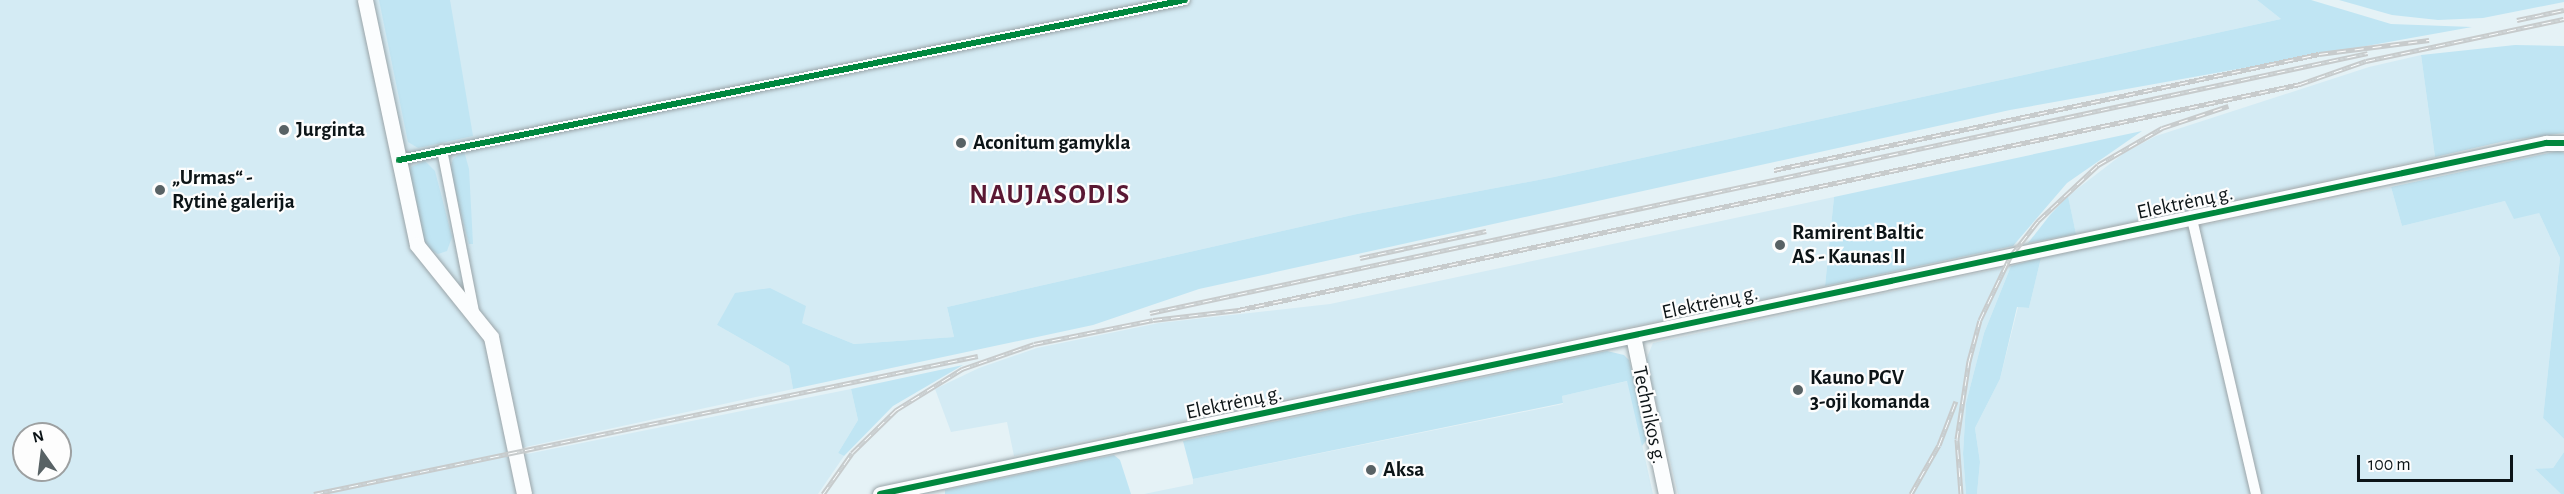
<!DOCTYPE html>
<html>
<head>
<meta charset="utf-8">
<style>
  body { margin:0 }
  #map { position:relative; width:2564px; height:494px; overflow:hidden; background:#e5f2f6; font-family:"Alegreya Sans",sans-serif }
  div>[style] { position:absolute }
  .built>* { inset:0; background:#d4ebf4 }
  .green>* { inset:0; background:#c0e5f3 }
  .roads { filter:drop-shadow(0 0 2px #9aa4a8) drop-shadow(0 0 2px #9aa4a8) }
  .street>* { height:10px; margin:-5px; padding:0 5px; transform-origin:5px; border-radius:5px; background:#fbfdfe }
  .secondary>* { height:15px; margin:-7.5px; padding:0 7.5px; transform-origin:7.5px; border-radius:7.5px; background:#fbfdfe }
  .rail>* { height:5px; margin-top:-2.5px; transform-origin:0; background:repeating-linear-gradient(90deg,#fdfdfd 0 9px,#c7cbcc 0 18px); box-sizing:border-box; border-block:2px solid #c7cbcc }
  .cycleway>* { height:6px; margin:-3px; padding:0 3px; transform-origin:3px; border-radius:3px; background:#00873e }
  .dots>* { width:16px; height:16px; translate:-50% -50%; box-sizing:border-box; border:3px solid #fdfdfd; border-radius:50% }
  span { translate:-50% -50%; white-space:nowrap; text-align:center; line-height:1.15; -webkit-text-stroke:4.5px #fdfdfd; paint-order:stroke }
  .poi-label { font-size:21px; color:#0c1417; font-weight:700 }
  .left { translate:0 -50%; text-align:left }
  .street-label { font-size:21px; color:#0c1417 }
  .district-label { font-size:27px; color:#5a1833; font-weight:700; letter-spacing:1.5px }
  .north { position:absolute; left:12px; top:422px; width:60px; height:60px; box-sizing:border-box; background:#fdfdfd; border:2px solid #9da0a1; border-radius:50%; rotate:346deg; font-size:16px; font-weight:700; line-height:24px; text-align:center; color:#0c1417 }
  .north::after { content:''; display:block; margin:auto; width:21px; height:27px; background:#586265; clip-path:polygon(50% 0,100% 100%,50% 72%,0 100%) }
  .scale { position:absolute; left:2357px; top:455px; width:156px; height:27px; box-sizing:border-box; border:3px solid #0c1417; border-top:0; padding-left:8px; font-size:18px; line-height:21px; white-space:nowrap; color:#0c1417; -webkit-text-stroke:4px #fdfdfd; paint-order:stroke }
</style>
</head>
<body>
<div id="map">
  <div class="built">
    <i style="clip-path:polygon(evenodd,0 0,359px 0,413px 245px,488px 339px,520px 494px,0 494px,0 0,24px 434px,60px 434px,60px 470px,24px 470px,24px 434px)"></i>
    <i style="clip-path:polygon(372px 0,2257px 0,2281px 19px,1554px 177px,1357px 214px,947px 307px,954px 337px,854px 344px,802px 323px,717px 325px,789px 366px,793px 389px,521px 448px,497px 336px,423px 248px)"></i>
    <i style="clip-path:polygon(2421px 55px,2435px 157px,2076px 234px,2068px 196px,2124px 153px,2156px 136px,2369px 67px)"></i>
    <i style="clip-path:polygon(2391px 187px,2402px 226px,2505px 201px,2539px 213px,2560px 258px,2543px 418px,2564px 439px,2564px 452px,2553px 468px,2536px 470px,2561px 494px,1977px 494px,1980px 462px,1975px 428px,2000px 379px,2018px 307px,2029px 308px,2041px 258px)"></i>
    <i style="clip-path:polygon(1834px 197px,1825px 286px,1014px 456px,1007px 422px,951px 432px,935px 389px,979px 368px,1037px 348px,1159px 323px,1330px 304px)"></i>
    <i style="clip-path:polygon(2011px 266px,1984px 333px,1966px 403px,1963px 454px,1966px 494px,1678px 494px,1646px 360px,1653px 343px)"></i>
    <i style="clip-path:polygon(1628px 381px,1653px 494px,1144px 494px,1193px 484px,1193px 479px,1563px 404px,1562px 396px)"></i>
    <i style="clip-path:polygon(851px 389px,858px 420px,838px 453px,844px 456px,818px 494px,530px 494px,522px 455px)"></i>
  </div>
  <div class="green">
    <i style="clip-path:polygon(379px 0,450px 0,473px 136px,418px 148px,408px 142px)"></i>
    <i style="clip-path:polygon(2257px 0,2311px 0,2391px 24px,2472px 27px,2010px 110px,1199px 289px,1093px 325px,793px 389px,789px 366px,717px 325px,735px 293px,770px 288px,806px 306px,802px 323px,854px 344px,954px 337px,947px 307px,1357px 214px,1554px 177px,2281px 19px)"></i>
    <i style="clip-path:polygon(2339px 0,2564px 0,2564px 2px,2483px 18px,2438px 20px,2392px 15px)"></i>
    <i style="clip-path:polygon(2515px 45px,2564px 46px,2564px 133px,2505px 141px,2435px 157px,2421px 55px)"></i>
    <i style="clip-path:polygon(2142px 131px,2067px 183px,2013px 246px,1825px 286px,1834px 197px)"></i>
    <i style="clip-path:polygon(464px 151px,469px 169px,473px 244px,469px 244px,450px 170px,453px 159px)"></i>
    <i style="clip-path:polygon(2558px 151px,2564px 153px,2564px 439px,2543px 418px,2560px 258px,2539px 213px,2514px 219px,2505px 201px,2402px 226px,2391px 187px)"></i>
    <i style="clip-path:polygon(425px 161px,435px 171px,452px 237px,447px 251px,438px 254px,425px 246px,423px 239px,409px 173px,411px 167px)"></i>
    <i style="clip-path:polygon(2068px 196px,2076px 234px,2028px 243px,2050px 215px)"></i>
    <i style="clip-path:polygon(2041px 258px,2029px 308px,2017px 307px,2000px 379px,1975px 428px,1980px 462px,1977px 494px,1966px 494px,1963px 454px,1966px 403px,1984px 333px,2011px 266px)"></i>
    <i style="clip-path:polygon(1607px 351px,1624px 355px,1629px 360px,1648px 438px,1642px 446px,1627px 381px,1562px 396px,1563px 403px,1193px 479px,1183px 441px)"></i>
    <i style="clip-path:polygon(963px 365px,893px 406px,844px 456px,838px 453px,858px 420px,851px 389px)"></i>
    <i style="clip-path:polygon(2564px 452px,2564px 494px,2561px 494px,2535px 469px,2553px 468px)"></i>
    <i style="clip-path:polygon(1114px 455px,1120px 460px,1131px 494px,945px 494px,945px 490px)"></i>
  </div>
  <div class="roads">
    <div class="street">
      <i style="left:442px;top:150px;width:165px;rotate:78.8deg"></i>
      <i style="left:399px;top:160px;width:802px;rotate:-11.51deg"></i>
      <i style="left:2192px;top:219px;width:282px;rotate:76.9deg"></i>
    </div>
    <div class="secondary">
      <i style="left:365px;top:0;width:250px;rotate:78deg"></i>
      <i style="left:417px;top:245px;width:118px;rotate:51.2deg"></i>
      <i style="left:491px;top:337px;width:160px;rotate:78.1deg"></i>
      <i style="left:1633px;top:336px;width:161px;rotate:78.2deg"></i>
      <i style="left:880px;top:494px;width:1703px;rotate:-11.9deg"></i>
      <i style="left:2546px;top:143px;width:18px"></i>
    </div>
  </div>
  <div class="rail">
    <i style="left:2517px;top:20px;width:48px;rotate:-12deg"></i>
    <i style="left:1774px;top:170px;width:557px;rotate:-12.02deg"></i>
    <i style="left:2319px;top:54px;width:111px;rotate:-7.3deg"></i>
    <i style="left:1360px;top:258px;width:129px;rotate:-12.1deg"></i>
    <i style="left:1150px;top:313px;width:1245px;rotate:-12.05deg"></i>
    <i style="left:314px;top:494px;width:678px;rotate:-11.74deg"></i>
    <i style="left:823px;top:494px;width:50px;rotate:-54.7deg"></i>
    <i style="left:852px;top:453px;width:62px;rotate:-44.3deg"></i>
    <i style="left:896px;top:410px;width:78px;rotate:-31.8deg"></i>
    <i style="left:962px;top:369px;width:76px;rotate:-19.1deg"></i>
    <i style="left:1034px;top:344px;width:121px;rotate:-11.4deg"></i>
    <i style="left:1153px;top:320px;width:86px;rotate:-6.7deg"></i>
    <i style="left:1238px;top:310px;width:1086px;rotate:-12.01deg"></i>
    <i style="left:2300px;top:84px;width:70px;rotate:-19.2deg"></i>
    <i style="left:2366px;top:61px;width:202px;rotate:-12deg"></i>
    <i style="left:1911px;top:494px;width:56px;rotate:-60.3deg"></i>
    <i style="left:1939px;top:445px;width:47px;rotate:-68.9deg"></i>
    <i style="left:1961px;top:494px;width:55px;rotate:-94.2deg"></i>
    <i style="left:1957px;top:439px;width:79px;rotate:-81.3deg"></i>
    <i style="left:1969px;top:361px;width:42px;rotate:-75deg"></i>
    <i style="left:1980px;top:320px;width:70px;rotate:-64.5deg"></i>
    <i style="left:2010px;top:257px;width:46px;rotate:-52.1deg"></i>
    <i style="left:2038px;top:221px;width:82px;rotate:-43deg"></i>
    <i style="left:2098px;top:165px;width:74px;rotate:-30deg"></i>
    <i style="left:2162px;top:128px;width:70px;rotate:-18.4deg"></i>
  </div>
  <div class="cycleway">
    <i style="left:399px;top:160px;width:802px;rotate:-11.51deg"></i>
    <i style="left:880px;top:494px;width:1703px;rotate:-11.9deg"></i>
    <i style="left:2546px;top:143px;width:18px"></i>
  </div>
  <div class="dots">
    <i style="left:284px;top:130px;background:#586265"></i>
    <i style="left:961px;top:143px;background:#586265"></i>
    <i style="left:160px;top:190px;background:#586265"></i>
    <i style="left:1780px;top:245px;background:#586265"></i>
    <i style="left:1798px;top:390px;background:#586265"></i>
    <i style="left:1371px;top:470px;background:#586265"></i>
  </div>
  <div class="poi-label">
    <span class="left" style="left:296px;top:130px">Jurginta</span>
    <span class="left" style="left:973px;top:143px">Aconitum gamykla</span>
    <span class="left" style="left:172px;top:190px">„Urmas“ -<br>Rytinė galerija</span>
    <span class="left" style="left:1792px;top:245px">Ramirent Baltic<br>AS - Kaunas II</span>
    <span class="left" style="left:1810px;top:390px">Kauno PGV<br>3-oji komanda</span>
    <span class="left" style="left:1383px;top:470px">Aksa</span>
  </div>
  <div class="street-label">
    <span style="left:2185px;top:203px;rotate:-12deg">Elektrėnų g.</span>
    <span style="left:1710px;top:303px;rotate:-12deg">Elektrėnų g.</span>
    <span style="left:1234px;top:403px;rotate:-12deg">Elektrėnų g.</span>
    <span style="left:1649px;top:415px;rotate:78deg">Technikos g.</span>
  </div>
  <div class="district-label">
    <span style="left:1050px;top:195px">NAUJASODIS</span>
  </div>
  <div class="north">N</div>
  <div class="scale">100 m</div>
</div>
</body>
</html>
